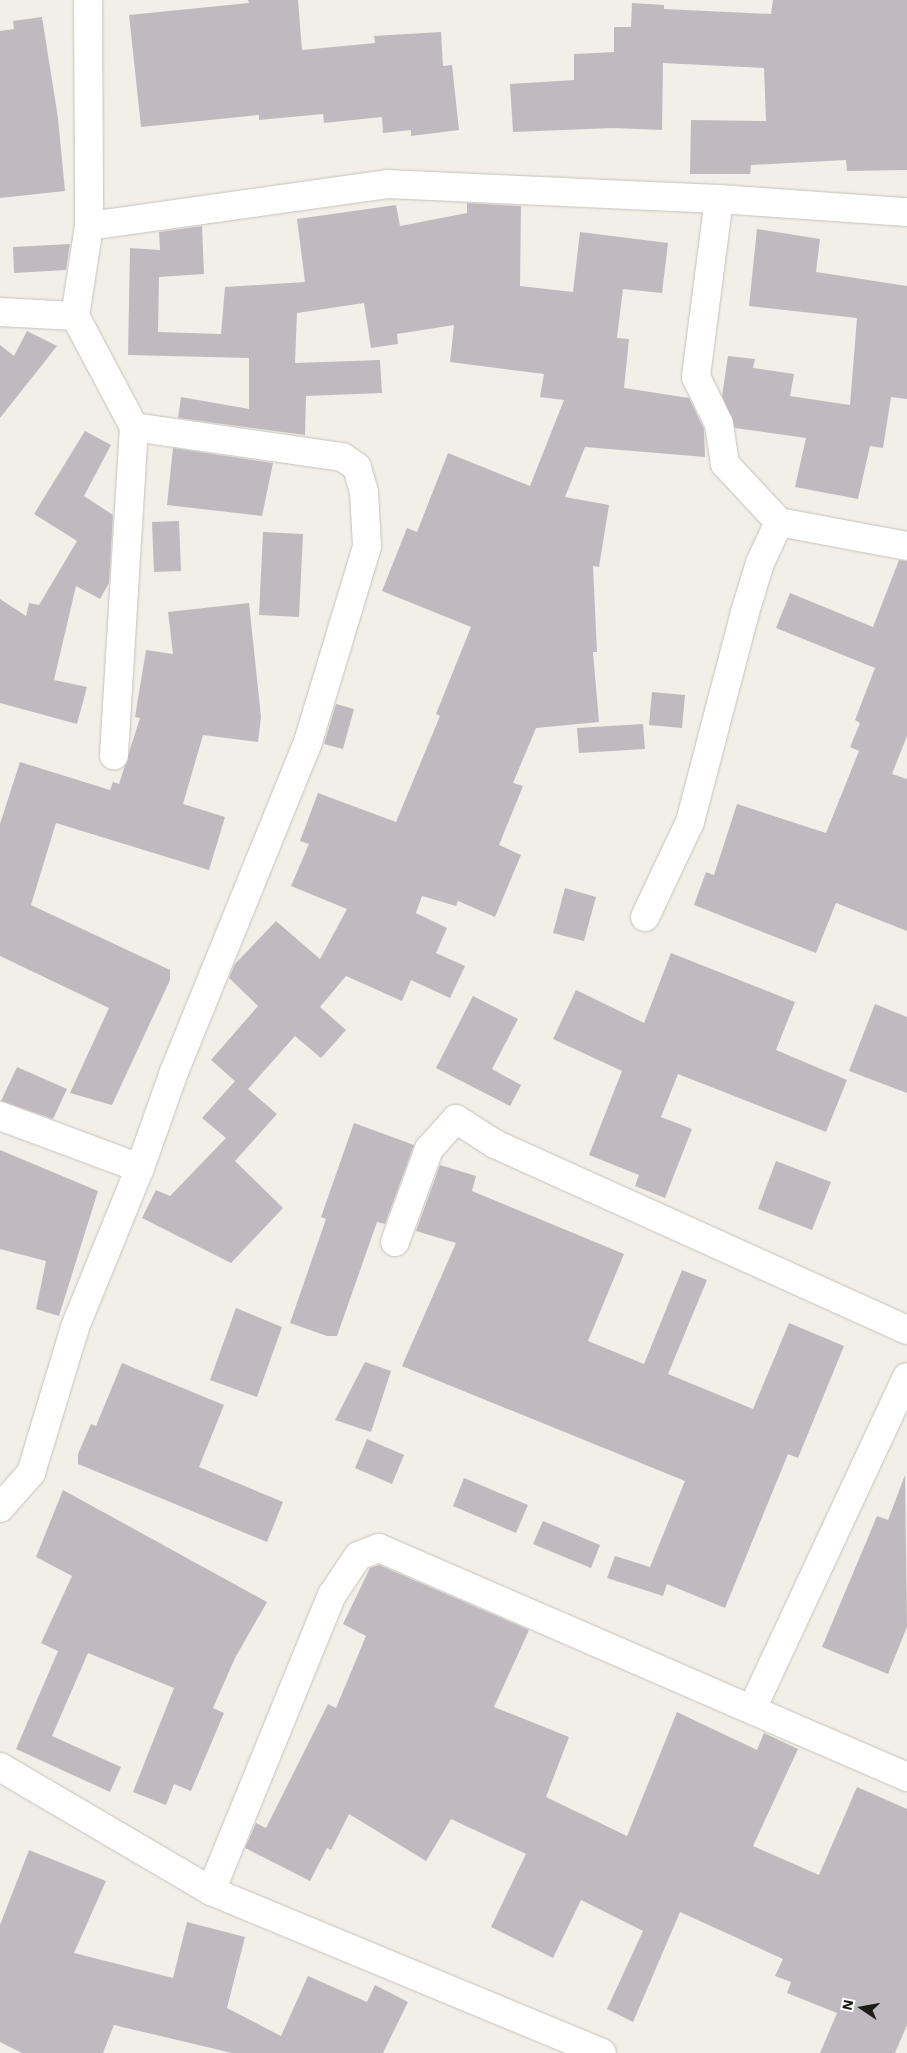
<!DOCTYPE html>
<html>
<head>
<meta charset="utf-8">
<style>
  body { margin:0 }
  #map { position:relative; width:907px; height:2053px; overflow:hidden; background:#f1efe7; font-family:"Work Sans",sans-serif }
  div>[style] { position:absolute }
  .building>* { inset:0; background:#c0bac0 }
  .roads { filter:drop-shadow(0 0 1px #c4c2bb) drop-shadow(0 0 1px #c4c2bb) }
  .street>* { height:28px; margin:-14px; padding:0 14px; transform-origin:14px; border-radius:14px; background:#fff }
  span { translate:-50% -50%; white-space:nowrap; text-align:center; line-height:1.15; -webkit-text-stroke:5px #fff; paint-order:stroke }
  .north { position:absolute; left:837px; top:1983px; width:50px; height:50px; -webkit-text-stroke:4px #fff; paint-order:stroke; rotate:282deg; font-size:14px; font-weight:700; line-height:20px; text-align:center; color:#1d1c19 }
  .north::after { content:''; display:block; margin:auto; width:18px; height:22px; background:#1d1c19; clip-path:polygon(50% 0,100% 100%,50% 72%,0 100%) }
</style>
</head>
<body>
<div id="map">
  <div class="building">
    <i style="clip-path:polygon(248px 0,298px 0,302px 50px,375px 43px,374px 36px,441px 32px,443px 66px,452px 65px,459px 130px,411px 136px,411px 130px,383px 133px,382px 117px,324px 123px,323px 114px,259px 120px,259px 115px,141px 127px,129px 15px,249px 3px)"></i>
    <i style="clip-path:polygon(773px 0,907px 0,907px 170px,847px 171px,846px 160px,751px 165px,750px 174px,690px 174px,691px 120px,766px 121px,764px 68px,663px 63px,662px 130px,613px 128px,513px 132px,510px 84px,574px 80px,574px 54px,614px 52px,614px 27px,631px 27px,632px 3px,664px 5px,664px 9px,771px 14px)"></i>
    <i style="clip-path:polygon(42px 17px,58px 118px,65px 191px,0 198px,0 31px,14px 29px,13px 21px)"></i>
    <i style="clip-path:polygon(467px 203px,521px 206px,520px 286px,573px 292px,580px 232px,668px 243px,662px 293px,623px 289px,617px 338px,629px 339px,624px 388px,689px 398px,704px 429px,705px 457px,585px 447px,565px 497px,609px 505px,599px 567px,593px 566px,597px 652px,593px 652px,599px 722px,536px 728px,513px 783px,523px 786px,499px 845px,521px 855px,495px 917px,458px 901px,456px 906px,422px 896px,416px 913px,447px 928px,436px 953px,465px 966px,450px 998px,411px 980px,402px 1001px,346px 976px,320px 1007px,346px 1030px,321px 1058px,295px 1036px,248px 1089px,277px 1114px,235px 1161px,283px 1208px,231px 1263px,142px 1218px,156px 1190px,170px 1196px,226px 1138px,202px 1118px,235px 1081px,211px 1060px,258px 1006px,229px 978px,235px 964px,276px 921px,320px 959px,347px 909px,291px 886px,309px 844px,300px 841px,318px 793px,396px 822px,440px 716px,436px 714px,471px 627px,382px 591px,407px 528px,417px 532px,448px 453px,530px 486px,564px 400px,540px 397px,544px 374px,450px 362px,454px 325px,397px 334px,398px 344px,371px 348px,364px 303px,297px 313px,295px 363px,380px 360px,382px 393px,306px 396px,305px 435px,178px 418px,181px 397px,249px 409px,249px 358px,128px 355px,130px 248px,160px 250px,159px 232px,202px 226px,204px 274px,159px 277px,158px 332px,221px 334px,225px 287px,305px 282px,297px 219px,396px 205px,400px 226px,467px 213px)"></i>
    <i style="clip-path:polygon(757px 229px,820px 239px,816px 272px,907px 286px,907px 399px,891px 397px,883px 448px,870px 446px,858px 499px,795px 487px,806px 438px,735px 428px,722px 396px,728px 356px,755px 359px,753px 368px,794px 374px,790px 396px,850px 405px,857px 318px,749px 306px)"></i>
    <i style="clip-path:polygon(70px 244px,66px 270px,14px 273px,13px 247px)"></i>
    <i style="clip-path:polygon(27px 331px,57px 346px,0 418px,0 345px,14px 356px)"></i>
    <i style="clip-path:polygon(85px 431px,111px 445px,84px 496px,113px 515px,109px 583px,100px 599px,76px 586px,54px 680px,87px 687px,77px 724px,0 703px,0 599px,26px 616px,29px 603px,39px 605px,77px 541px,34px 514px)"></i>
    <i style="clip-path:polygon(173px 448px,273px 463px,262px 516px,167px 505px)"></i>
    <i style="clip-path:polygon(179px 521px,181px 571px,154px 572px,152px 522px)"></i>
    <i style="clip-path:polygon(263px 532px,303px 534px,299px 617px,259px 615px)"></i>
    <i style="clip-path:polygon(899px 560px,907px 561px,907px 736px,892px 774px,907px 779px,907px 931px,836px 903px,816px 953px,694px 905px,706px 872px,714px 875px,737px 804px,826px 833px,859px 751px,850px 747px,860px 723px,855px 720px,875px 668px,776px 628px,790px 593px,873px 627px)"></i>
    <i style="clip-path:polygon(249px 603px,261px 717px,258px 742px,203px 735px,183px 804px,225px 817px,209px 870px,56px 823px,31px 905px,170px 970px,170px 980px,112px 1105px,70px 1093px,109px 1008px,0 956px,0 824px,20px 762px,110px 790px,113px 782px,119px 784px,140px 718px,135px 717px,146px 650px,173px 654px,168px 612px)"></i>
    <i style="clip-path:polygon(652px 692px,685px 695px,682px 728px,649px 725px)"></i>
    <i style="clip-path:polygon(336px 704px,354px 709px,343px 749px,324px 744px)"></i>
    <i style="clip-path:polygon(643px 724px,645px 749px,579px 753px,577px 728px)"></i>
    <i style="clip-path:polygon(565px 888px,596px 897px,584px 941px,553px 933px)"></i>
    <i style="clip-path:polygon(671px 953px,795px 1002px,776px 1050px,847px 1080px,826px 1132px,678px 1074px,661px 1117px,692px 1129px,665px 1198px,635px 1186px,639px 1175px,589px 1155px,622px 1071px,553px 1039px,576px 990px,644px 1023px)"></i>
    <i style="clip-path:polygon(473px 996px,518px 1019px,492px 1069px,521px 1085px,510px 1106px,436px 1068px)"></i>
    <i style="clip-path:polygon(875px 1004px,907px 1017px,907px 1093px,849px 1071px)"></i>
    <i style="clip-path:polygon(17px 1067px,67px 1089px,53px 1119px,1px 1101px)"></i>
    <i style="clip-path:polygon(354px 1123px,414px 1145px,385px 1224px,377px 1222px,337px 1336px,327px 1336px,290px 1323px,326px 1219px,321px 1217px)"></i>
    <i style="clip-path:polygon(0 1150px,98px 1191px,59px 1316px,36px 1309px,46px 1261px,0 1249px)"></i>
    <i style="clip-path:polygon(776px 1161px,831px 1182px,812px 1230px,758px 1209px)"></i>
    <i style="clip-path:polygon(440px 1165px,476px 1176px,472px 1191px,624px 1254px,588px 1341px,644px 1364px,682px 1270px,707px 1280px,668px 1374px,753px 1409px,789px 1323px,844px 1346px,798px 1458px,788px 1454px,725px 1608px,667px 1584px,663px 1596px,607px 1578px,615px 1556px,650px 1567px,685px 1481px,402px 1366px,456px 1243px,416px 1231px)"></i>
    <i style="clip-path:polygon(236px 1308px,282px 1327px,257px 1397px,210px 1380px)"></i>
    <i style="clip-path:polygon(365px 1362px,391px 1371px,371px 1432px,335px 1420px)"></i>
    <i style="clip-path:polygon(122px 1363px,224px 1405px,199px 1467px,283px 1502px,267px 1542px,78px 1464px,78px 1454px,91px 1424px,96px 1426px)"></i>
    <i style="clip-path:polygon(367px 1439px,404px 1455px,392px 1484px,355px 1468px)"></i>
    <i style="clip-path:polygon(905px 1475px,907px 1627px,888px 1674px,822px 1647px,877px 1516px,888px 1520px)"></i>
    <i style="clip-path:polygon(464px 1478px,528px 1505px,516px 1533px,453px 1506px)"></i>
    <i style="clip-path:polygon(63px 1490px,267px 1602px,235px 1658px,213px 1708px,224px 1713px,191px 1791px,174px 1784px,166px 1805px,133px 1792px,174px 1688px,88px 1653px,52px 1736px,121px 1767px,110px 1792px,16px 1749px,58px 1651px,41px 1643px,72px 1576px,36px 1557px)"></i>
    <i style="clip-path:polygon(543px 1521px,600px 1545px,591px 1568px,533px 1544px)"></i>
    <i style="clip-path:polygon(379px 1565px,529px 1630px,494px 1707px,569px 1737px,546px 1797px,627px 1836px,677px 1712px,757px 1750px,764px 1733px,798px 1749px,753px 1846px,819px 1875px,857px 1787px,907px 1809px,907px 2025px,895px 2053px,820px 2053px,837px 2013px,787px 1993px,791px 1982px,775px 1976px,783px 1959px,680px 1912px,633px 2022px,607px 2009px,643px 1931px,581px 1900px,553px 1958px,491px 1927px,526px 1854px,451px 1819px,426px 1861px,349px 1814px,331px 1850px,327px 1848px,310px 1881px,245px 1848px,256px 1823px,266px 1828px,328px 1704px,336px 1708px,366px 1636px,343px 1624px,370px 1568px)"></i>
    <i style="clip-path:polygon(29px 1850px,106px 1881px,74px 1953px,173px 1978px,187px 1922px,245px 1937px,227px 2008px,281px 2036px,308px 1976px,367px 2002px,375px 1985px,408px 2002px,383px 2053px,232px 2053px,114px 2025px,103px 2053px,22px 2053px,0 2042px,0 1925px)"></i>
  </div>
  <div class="roads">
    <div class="street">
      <i style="left:88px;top:0;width:226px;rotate:89.7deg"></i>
      <i style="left:89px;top:226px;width:91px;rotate:98.8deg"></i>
      <i style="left:75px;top:316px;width:126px;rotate:62deg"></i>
      <i style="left:134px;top:427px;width:329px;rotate:93.5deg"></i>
      <i style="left:719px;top:199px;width:179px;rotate:97.4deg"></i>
      <i style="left:696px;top:377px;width:52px;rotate:63.9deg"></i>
      <i style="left:719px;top:424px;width:40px;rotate:81.5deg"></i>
      <i style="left:725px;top:464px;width:79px;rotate:47deg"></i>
      <i style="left:89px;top:226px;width:301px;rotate:-8deg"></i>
      <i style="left:387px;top:184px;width:332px;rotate:2.6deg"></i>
      <i style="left:719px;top:199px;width:188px;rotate:4deg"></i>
      <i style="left:0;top:312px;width:75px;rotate:3.1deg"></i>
      <i style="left:645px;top:917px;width:105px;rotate:-64.7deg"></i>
      <i style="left:690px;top:822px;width:217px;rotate:-75.3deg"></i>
      <i style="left:745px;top:612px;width:51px;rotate:-73deg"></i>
      <i style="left:760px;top:563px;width:45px;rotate:-65.1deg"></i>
      <i style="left:779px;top:522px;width:130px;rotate:10.6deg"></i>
      <i style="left:0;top:1116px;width:149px;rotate:20.4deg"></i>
      <i style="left:395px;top:1242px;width:99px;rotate:-69.9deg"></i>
      <i style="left:429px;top:1149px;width:40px;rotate:-48deg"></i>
      <i style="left:456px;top:1119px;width:46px;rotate:32.7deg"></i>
      <i style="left:495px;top:1144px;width:452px;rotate:24.3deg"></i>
      <i style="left:0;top:1508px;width:47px;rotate:-48.5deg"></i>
      <i style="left:31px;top:1473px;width:152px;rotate:-73.2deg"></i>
      <i style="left:75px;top:1327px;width:172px;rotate:-67.8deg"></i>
      <i style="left:140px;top:1168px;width:102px;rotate:-70.5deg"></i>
      <i style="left:174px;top:1072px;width:356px;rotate:-67.9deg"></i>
      <i style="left:308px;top:742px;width:205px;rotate:-73.2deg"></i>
      <i style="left:367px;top:546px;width:54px;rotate:-93.2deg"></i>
      <i style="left:364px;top:492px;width:26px;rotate:-106deg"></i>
      <i style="left:357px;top:467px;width:18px;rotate:-146deg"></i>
      <i style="left:342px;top:457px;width:210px;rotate:-171.8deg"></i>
      <i style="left:752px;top:1709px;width:366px;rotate:-65deg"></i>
      <i style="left:0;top:1767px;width:245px;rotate:30.4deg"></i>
      <i style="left:211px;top:1891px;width:423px;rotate:22.5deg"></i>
      <i style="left:211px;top:1891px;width:320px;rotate:-67.8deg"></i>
      <i style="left:332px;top:1595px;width:47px;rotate:-56.3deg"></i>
      <i style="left:358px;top:1556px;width:22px;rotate:-21deg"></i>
      <i style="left:379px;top:1548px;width:576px;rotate:23.45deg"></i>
    </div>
  </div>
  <div class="north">N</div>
</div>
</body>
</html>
